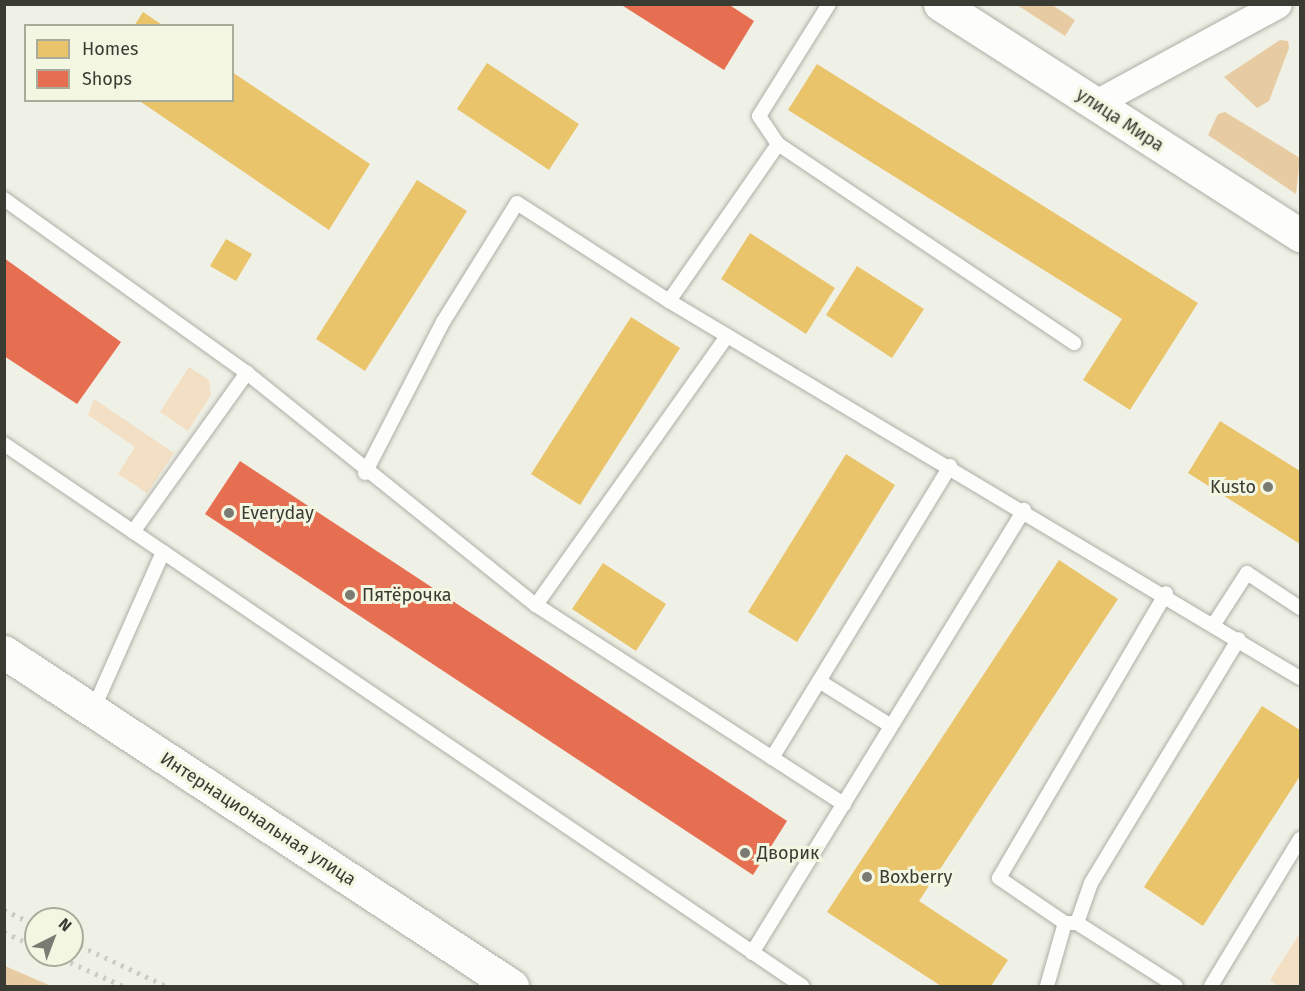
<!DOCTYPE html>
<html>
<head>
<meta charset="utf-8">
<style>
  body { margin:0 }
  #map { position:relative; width:1305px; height:991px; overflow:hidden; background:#f0f1e6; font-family:"Fira Sans",sans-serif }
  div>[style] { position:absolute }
  .green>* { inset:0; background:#f2dfc4 }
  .forest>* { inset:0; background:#e7cba3 }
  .homes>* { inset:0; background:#e9c46a }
  .shops>* { inset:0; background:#e76f51 }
  .roads { filter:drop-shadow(0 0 2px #adaea6) drop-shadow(0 0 2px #adaea6) }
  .service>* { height:14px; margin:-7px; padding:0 7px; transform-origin:7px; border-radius:7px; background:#fdfdfb }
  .minor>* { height:27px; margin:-13.5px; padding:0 13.5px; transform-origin:13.5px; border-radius:13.5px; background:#fdfdfb }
  .secondary>* { height:33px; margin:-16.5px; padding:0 16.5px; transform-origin:16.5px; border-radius:16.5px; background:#fdfdfb }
  .rail>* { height:4.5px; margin-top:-2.25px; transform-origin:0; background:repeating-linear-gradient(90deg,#cbcbc8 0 3px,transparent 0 9px) }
  .dots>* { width:16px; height:16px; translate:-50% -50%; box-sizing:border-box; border:3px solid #f3f6e1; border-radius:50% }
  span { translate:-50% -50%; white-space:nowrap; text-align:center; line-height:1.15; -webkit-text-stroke:6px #f3f6e1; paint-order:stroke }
  .street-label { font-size:18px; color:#3a3c33 }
  .poi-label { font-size:18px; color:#3a3c33 }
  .right { translate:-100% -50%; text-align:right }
  .left { translate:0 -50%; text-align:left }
  .frame { position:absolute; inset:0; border:6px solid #3a3c33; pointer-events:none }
  .legend { position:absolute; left:24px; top:24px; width:210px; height:78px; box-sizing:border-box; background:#f3f6e1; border:2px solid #a9ac9b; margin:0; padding:8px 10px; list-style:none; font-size:18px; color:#3a3c33 }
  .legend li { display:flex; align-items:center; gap:12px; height:30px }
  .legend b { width:30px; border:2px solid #a9ac9b }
  .north { position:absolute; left:24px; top:907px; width:60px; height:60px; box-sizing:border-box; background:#f3f6e1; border:2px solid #a9ac9b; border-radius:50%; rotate:42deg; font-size:16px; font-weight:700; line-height:24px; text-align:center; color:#3a3c33 }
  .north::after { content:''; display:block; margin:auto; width:21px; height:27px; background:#7a7b72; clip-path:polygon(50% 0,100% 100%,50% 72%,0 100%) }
</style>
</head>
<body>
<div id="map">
  <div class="green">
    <i style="clip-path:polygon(189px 367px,209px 380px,211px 395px,188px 431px,160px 412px)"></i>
    <i style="clip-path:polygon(94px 399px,174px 453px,147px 493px,118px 474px,135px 447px,88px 415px)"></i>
    <i style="clip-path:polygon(1300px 933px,1300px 986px,1279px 986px,1270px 980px)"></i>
  </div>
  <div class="forest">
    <i style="clip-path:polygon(1017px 5px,1052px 5px,1075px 20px,1065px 36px)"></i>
    <i style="clip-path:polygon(1280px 40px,1288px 41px,1289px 48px,1269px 101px,1257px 108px,1224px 77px)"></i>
    <i style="clip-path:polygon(1225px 112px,1300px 158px,1296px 194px,1208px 135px,1218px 114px)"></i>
    <i style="clip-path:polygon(4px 966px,5px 966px,51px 986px,5px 986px)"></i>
  </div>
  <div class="homes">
    <i style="clip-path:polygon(143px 12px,164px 26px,134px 26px)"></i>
    <i style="clip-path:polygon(487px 63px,579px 124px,549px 170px,457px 109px)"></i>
    <i style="clip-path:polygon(817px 64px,1198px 303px,1130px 410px,1083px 380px,1122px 319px,788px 110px)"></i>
    <i style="clip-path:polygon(232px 72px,370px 164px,329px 230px,138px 100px,232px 100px)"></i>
    <i style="clip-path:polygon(417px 180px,467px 211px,365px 371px,316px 339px)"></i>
    <i style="clip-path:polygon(750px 233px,835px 288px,806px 334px,721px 279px)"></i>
    <i style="clip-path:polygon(226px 239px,252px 254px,236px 281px,210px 266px)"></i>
    <i style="clip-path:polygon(857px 266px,924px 309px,892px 358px,826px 315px)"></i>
    <i style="clip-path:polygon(631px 317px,680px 348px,580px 505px,531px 474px)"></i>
    <i style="clip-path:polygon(1220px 421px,1300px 471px,1300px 544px,1188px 473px)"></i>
    <i style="clip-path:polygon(846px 454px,895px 485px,797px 642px,748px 612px)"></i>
    <i style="clip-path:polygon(1059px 560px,1118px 599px,919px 901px,1008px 960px,991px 986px,941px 986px,827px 912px)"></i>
    <i style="clip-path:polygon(603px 563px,666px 604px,636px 651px,572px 609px)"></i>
    <i style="clip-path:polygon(1262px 706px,1300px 730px,1300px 776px,1203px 926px,1144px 887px)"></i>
  </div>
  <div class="shops">
    <i style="clip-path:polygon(620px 4px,728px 4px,754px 21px,724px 70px)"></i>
    <i style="clip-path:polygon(4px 258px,121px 342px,77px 404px,4px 356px)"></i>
    <i style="clip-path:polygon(240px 461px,787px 821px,753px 875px,205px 514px)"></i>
  </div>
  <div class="roads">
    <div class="service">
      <i style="left:829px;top:4px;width:132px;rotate:122deg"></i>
      <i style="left:759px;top:116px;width:34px;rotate:56deg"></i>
      <i style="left:778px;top:144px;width:357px;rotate:33.9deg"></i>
      <i style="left:4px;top:199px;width:299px;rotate:35.6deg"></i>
      <i style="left:247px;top:373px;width:371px;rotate:38.8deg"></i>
      <i style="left:536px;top:605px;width:367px;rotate:32.9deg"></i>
      <i style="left:669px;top:301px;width:191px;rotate:-55.2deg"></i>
      <i style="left:4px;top:444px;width:965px;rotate:34.18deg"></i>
      <i style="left:365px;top:473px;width:170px;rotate:-62.7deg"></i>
      <i style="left:443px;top:322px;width:140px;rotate:-58.1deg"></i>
      <i style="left:517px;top:203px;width:181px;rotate:32.8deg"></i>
      <i style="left:669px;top:301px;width:735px;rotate:30.86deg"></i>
      <i style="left:133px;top:532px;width:196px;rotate:-54.4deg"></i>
      <i style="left:536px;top:605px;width:330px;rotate:-54.6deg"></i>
      <i style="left:1214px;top:624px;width:61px;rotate:-57.1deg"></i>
      <i style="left:1247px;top:573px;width:64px;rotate:33.4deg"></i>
      <i style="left:819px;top:681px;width:85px;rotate:32deg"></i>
      <i style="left:93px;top:710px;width:173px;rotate:-66.1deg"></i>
      <i style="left:772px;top:758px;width:342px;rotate:-58.6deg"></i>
      <i style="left:1065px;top:923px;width:12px"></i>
      <i style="left:1077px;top:923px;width:42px;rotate:-70.7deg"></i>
      <i style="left:1091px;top:883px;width:285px;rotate:-58.8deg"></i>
      <i style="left:1077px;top:923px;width:117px;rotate:32.5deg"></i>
      <i style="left:752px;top:953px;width:520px;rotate:-58.45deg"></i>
      <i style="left:1047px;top:986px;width:66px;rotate:-74.1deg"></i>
      <i style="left:1065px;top:923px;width:80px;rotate:-145.7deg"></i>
      <i style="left:999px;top:878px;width:330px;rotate:-59.6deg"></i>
      <i style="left:1211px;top:986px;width:172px;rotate:-58.8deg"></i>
    </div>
    <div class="minor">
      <i style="left:1094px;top:104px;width:209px;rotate:-28.5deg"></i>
    </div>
    <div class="secondary">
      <i style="left:940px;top:4px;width:428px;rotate:32.7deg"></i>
      <i style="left:4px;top:652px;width:608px;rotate:33.32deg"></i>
    </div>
  </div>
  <div class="rail">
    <i style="left:4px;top:910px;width:35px;rotate:25deg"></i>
    <i style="left:4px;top:932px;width:35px;rotate:25deg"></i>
    <i style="left:72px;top:942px;width:104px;rotate:25.1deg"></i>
    <i style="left:54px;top:955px;width:76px;rotate:24.2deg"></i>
  </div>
  <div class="dots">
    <i style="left:1268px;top:487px;background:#7a7b72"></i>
    <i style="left:229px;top:513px;background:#7a7b72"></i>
    <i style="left:350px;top:595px;background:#7a7b72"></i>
    <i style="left:745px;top:853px;background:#7a7b72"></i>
    <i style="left:867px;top:877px;background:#7a7b72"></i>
  </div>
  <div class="street-label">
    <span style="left:1120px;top:120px;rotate:33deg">улица Мира</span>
    <span style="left:258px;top:819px;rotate:33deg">Интернациональная улица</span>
  </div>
  <div class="poi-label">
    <span class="right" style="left:1256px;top:487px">Kusto</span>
    <span class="left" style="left:241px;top:513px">Everyday</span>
    <span class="left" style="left:362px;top:595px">Пятёрочка</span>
    <span class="left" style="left:757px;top:853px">Дворик</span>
    <span class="left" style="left:879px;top:877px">Boxberry</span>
  </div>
  <div class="frame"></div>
  <ul class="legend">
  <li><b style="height:16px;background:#e9c46a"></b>Homes</li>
  <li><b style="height:16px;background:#e76f51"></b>Shops</li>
  </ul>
  <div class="north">N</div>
</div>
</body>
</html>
